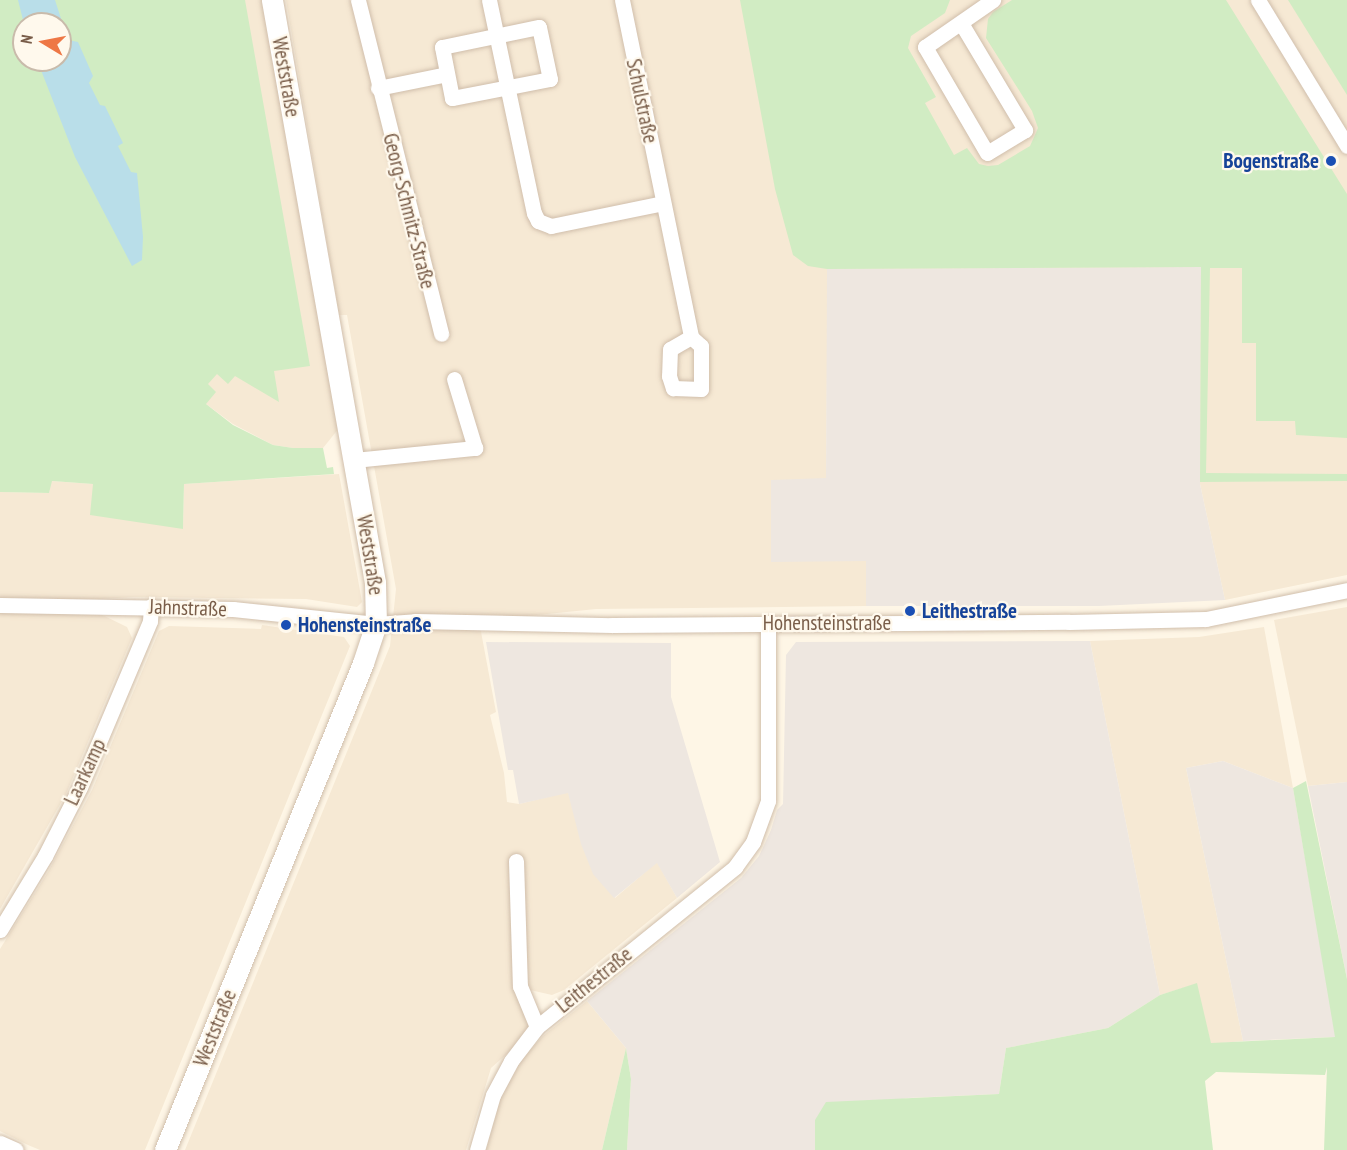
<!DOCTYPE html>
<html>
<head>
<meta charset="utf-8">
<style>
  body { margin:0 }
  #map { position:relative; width:1347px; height:1150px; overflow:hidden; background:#fef6e6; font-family:"PT Sans Narrow",sans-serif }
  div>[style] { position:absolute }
  .residential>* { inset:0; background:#f6e9d4 }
  .industrial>* { inset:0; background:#eee7e0 }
  .green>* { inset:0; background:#d1ecc3 }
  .water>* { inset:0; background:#b9dee9 }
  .roads { filter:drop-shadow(0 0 2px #d0beab) drop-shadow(0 0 2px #d0beab) }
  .street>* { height:15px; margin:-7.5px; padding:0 7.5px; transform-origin:7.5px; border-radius:7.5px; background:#fff }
  .secondary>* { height:21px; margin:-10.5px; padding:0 10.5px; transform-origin:10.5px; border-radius:10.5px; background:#fff }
  .dots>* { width:16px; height:16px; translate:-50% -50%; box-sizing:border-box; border:3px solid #fff9ed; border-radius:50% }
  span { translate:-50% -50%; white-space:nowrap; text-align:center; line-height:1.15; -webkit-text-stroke:4.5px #fff9ed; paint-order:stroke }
  .street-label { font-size:21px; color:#795d49 }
  .transit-label { font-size:21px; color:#164399; font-weight:700 }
  .right { translate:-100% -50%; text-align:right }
  .left { translate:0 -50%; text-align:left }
  .north { position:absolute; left:12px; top:12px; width:60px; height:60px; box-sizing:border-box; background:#fff9ed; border:2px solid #c9bbab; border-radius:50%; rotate:280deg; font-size:16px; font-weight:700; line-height:24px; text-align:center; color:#795d49 }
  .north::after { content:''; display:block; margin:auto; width:21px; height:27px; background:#ee7745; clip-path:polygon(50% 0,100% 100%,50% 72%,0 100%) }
</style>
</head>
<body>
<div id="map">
  <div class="residential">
    <i style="clip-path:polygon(87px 0,262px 0,340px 427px,323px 448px,293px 448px,273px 445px,233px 424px,206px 404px)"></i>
    <i style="clip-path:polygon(286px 0,1347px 0,1347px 575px,1225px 600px,1200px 484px,828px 269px,826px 478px,771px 561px,866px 561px,866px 606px,596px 609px,479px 621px,496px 712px,490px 715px,504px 773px,507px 802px,519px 804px,568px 792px,615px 898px,657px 862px,677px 898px,564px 990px,552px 995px,517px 987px,537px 1027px,491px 1068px,466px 1150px,185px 1150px,390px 646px,396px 589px,347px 315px,339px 315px)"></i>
    <i style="clip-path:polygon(339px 474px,362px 602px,357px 607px,306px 599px,134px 597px,82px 600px,0 600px,0 492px,49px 493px,51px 481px,93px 484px,183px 529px,184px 484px)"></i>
    <i style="clip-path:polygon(0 607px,86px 607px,127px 627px,132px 638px,66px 794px,0 909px)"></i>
    <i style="clip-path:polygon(1347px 607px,1347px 782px,1308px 786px,1274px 620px)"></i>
    <i style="clip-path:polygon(262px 625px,344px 637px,350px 646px,145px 1150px,40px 1150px,28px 1145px,0 1131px,0 949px,48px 872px,92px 790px,159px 631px,169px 626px,261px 629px)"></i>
    <i style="clip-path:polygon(1264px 627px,1293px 788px,1223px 761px,1186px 768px,1243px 1041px,1211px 1044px,1196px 984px,1160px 995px,1090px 641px,1199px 637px)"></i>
    <i style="clip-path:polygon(587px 1001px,626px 1048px,602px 1150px,486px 1150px,501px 1097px,523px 1058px,543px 1036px)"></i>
  </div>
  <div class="industrial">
    <i style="clip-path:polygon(1201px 267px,1200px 484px,1225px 600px,1099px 606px,866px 606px,866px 561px,771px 562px,771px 480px,826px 478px,827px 269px)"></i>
    <i style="clip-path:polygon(1090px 641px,1160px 995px,1108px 1028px,1006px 1048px,999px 1094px,907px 1098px,815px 1120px,815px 1150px,627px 1150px,631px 1079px,626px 1048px,587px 1001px,741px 878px,759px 856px,771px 830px,777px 810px,783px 804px,786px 655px,796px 642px)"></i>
    <i style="clip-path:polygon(486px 642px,671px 643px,671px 697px,720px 862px,677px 898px,657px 863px,614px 898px,593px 874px,581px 844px,568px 793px,519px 804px,513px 770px,508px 770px)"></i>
    <i style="clip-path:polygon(1223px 761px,1293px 788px,1336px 1037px,1243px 1041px,1186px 768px)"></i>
    <i style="clip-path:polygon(1347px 782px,1347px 979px,1308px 786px)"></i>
  </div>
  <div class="green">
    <i style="clip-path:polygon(evenodd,0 0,245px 0,310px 366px,274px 371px,279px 402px,235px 376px,228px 384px,217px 374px,208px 384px,216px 392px,206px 404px,233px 425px,273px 445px,293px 448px,323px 448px,327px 468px,333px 467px,334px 474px,184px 484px,183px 529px,90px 515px,93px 484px,52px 481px,49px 493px,0 492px,0 0,24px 24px,60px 24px,60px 60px,24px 60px,24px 24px)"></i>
    <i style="clip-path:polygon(740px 0,950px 0,945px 13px,911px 36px,908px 48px,936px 97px,925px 103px,954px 155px,967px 148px,979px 164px,988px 166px,998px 165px,1030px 146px,1038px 128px,1032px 111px,986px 38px,988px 19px,993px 12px,1012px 0,1226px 0,1347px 194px,1347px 438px,1296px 435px,1295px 421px,1256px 421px,1256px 343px,1242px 343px,1242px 268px,1210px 268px,1206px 473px,1347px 474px,1347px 481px,1200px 482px,1201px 267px,827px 269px,808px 266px,793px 255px,775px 189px)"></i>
    <i style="clip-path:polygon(1288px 0,1347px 0,1347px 95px)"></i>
    <i style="clip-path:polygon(1306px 781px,1347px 979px,1347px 1150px,1324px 1150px,1327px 1067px,1325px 1075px,1216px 1072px,1205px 1081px,1213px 1150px,815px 1150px,815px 1120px,826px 1102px,999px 1094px,1006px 1048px,1108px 1028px,1160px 995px,1197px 983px,1211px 1043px,1335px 1037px,1293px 788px)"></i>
    <i style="clip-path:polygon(626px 1048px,631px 1079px,627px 1150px,602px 1150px)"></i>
  </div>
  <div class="water">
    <i style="clip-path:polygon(18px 0,55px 0,68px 40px,78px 42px,93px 76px,89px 83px,100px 105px,105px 106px,123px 143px,118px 146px,131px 172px,137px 173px,143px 237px,142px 260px,132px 266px,75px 157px,37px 60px,60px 60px,60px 24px,24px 24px)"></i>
  </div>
  <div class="roads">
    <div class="street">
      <i style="left:358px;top:0;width:344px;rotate:76deg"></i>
      <i style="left:489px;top:0;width:218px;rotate:78.1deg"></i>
      <i style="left:534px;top:213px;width:9px;rotate:63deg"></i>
      <i style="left:538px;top:221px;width:14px;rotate:21deg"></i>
      <i style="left:551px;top:226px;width:114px;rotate:-11.6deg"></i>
      <i style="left:622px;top:0;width:344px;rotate:78.4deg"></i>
      <i style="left:691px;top:337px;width:24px;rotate:150deg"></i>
      <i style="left:670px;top:349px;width:27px;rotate:92deg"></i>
      <i style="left:669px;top:376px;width:13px;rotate:72deg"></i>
      <i style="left:673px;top:388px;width:28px;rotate:2deg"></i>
      <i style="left:701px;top:389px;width:43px;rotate:-90deg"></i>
      <i style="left:701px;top:346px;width:13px;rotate:-138deg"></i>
      <i style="left:1258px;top:0;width:171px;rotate:58.6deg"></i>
      <i style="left:961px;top:23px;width:125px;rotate:59.1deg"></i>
      <i style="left:1025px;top:130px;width:44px;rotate:148.8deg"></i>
      <i style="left:987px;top:153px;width:123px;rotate:-120.3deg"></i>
      <i style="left:925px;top:47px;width:83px;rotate:-34.7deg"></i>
      <i style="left:539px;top:27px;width:53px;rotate:78.1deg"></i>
      <i style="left:550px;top:79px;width:100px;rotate:169deg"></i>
      <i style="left:452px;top:98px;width:52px;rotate:-101.1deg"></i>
      <i style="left:442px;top:47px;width:99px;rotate:-11.7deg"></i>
      <i style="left:378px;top:88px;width:70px;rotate:-11.5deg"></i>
      <i style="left:354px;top:460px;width:122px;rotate:-5.7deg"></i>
      <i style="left:475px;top:448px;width:72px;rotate:-106.9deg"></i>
      <i style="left:0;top:605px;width:233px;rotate:1deg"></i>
      <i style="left:233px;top:609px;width:144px;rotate:6deg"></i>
      <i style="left:376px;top:624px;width:39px;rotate:-4deg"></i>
      <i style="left:415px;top:621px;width:197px;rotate:1.2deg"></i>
      <i style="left:612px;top:625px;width:457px;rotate:-0.4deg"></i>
      <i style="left:1069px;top:622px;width:137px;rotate:-1.3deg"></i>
      <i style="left:1206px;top:619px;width:144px;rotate:-11.6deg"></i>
      <i style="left:516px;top:861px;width:125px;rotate:88.2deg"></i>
      <i style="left:520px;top:986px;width:44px;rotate:67.5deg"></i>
      <i style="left:0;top:930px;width:87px;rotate:-58.7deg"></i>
      <i style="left:45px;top:856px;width:77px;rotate:-63.1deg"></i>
      <i style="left:80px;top:787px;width:180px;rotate:-67.1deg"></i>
      <i style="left:150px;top:621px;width:15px;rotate:-86deg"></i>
      <i style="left:0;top:1143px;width:17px;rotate:24deg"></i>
      <i style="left:477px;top:1150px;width:57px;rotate:-73.8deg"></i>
      <i style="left:493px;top:1095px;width:38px;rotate:-62deg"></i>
      <i style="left:511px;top:1061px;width:43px;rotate:-52.6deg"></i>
      <i style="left:537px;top:1027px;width:255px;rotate:-38.9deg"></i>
      <i style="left:735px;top:867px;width:31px;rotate:-54deg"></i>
      <i style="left:753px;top:842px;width:44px;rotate:-69.9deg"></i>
      <i style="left:768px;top:801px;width:178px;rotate:-90deg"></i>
    </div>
    <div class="secondary">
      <i style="left:165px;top:1150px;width:526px;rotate:-67.87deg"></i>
      <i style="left:363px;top:663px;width:41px;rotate:-71.6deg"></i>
      <i style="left:376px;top:624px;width:42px;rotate:-91.4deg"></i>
      <i style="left:375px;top:582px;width:591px;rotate:-100.04deg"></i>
    </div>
  </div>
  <div class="dots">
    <i style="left:1331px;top:161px;background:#1a4fb4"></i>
    <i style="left:910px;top:611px;background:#1a4fb4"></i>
    <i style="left:286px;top:625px;background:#1a4fb4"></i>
  </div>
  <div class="street-label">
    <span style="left:286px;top:77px;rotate:80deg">Weststraße</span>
    <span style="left:642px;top:101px;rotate:78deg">Schulstraße</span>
    <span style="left:409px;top:211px;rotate:76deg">Georg-Schmitz-Straße</span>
    <span style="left:370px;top:555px;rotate:81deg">Weststraße</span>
    <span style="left:188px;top:608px;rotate:2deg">Jahnstraße</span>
    <span style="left:827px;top:623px">Hohensteinstraße</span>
    <span style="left:85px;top:772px;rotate:-65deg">Laarkamp</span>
    <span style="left:594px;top:980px;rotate:-39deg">Leithestraße</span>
    <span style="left:215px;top:1028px;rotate:-68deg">Weststraße</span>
  </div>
  <div class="transit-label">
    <span class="right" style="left:1319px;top:161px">Bogenstraße</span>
    <span class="left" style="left:922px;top:611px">Leithestraße</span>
    <span class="left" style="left:298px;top:625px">Hohensteinstraße</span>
  </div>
  <div class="north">N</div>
</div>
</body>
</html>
